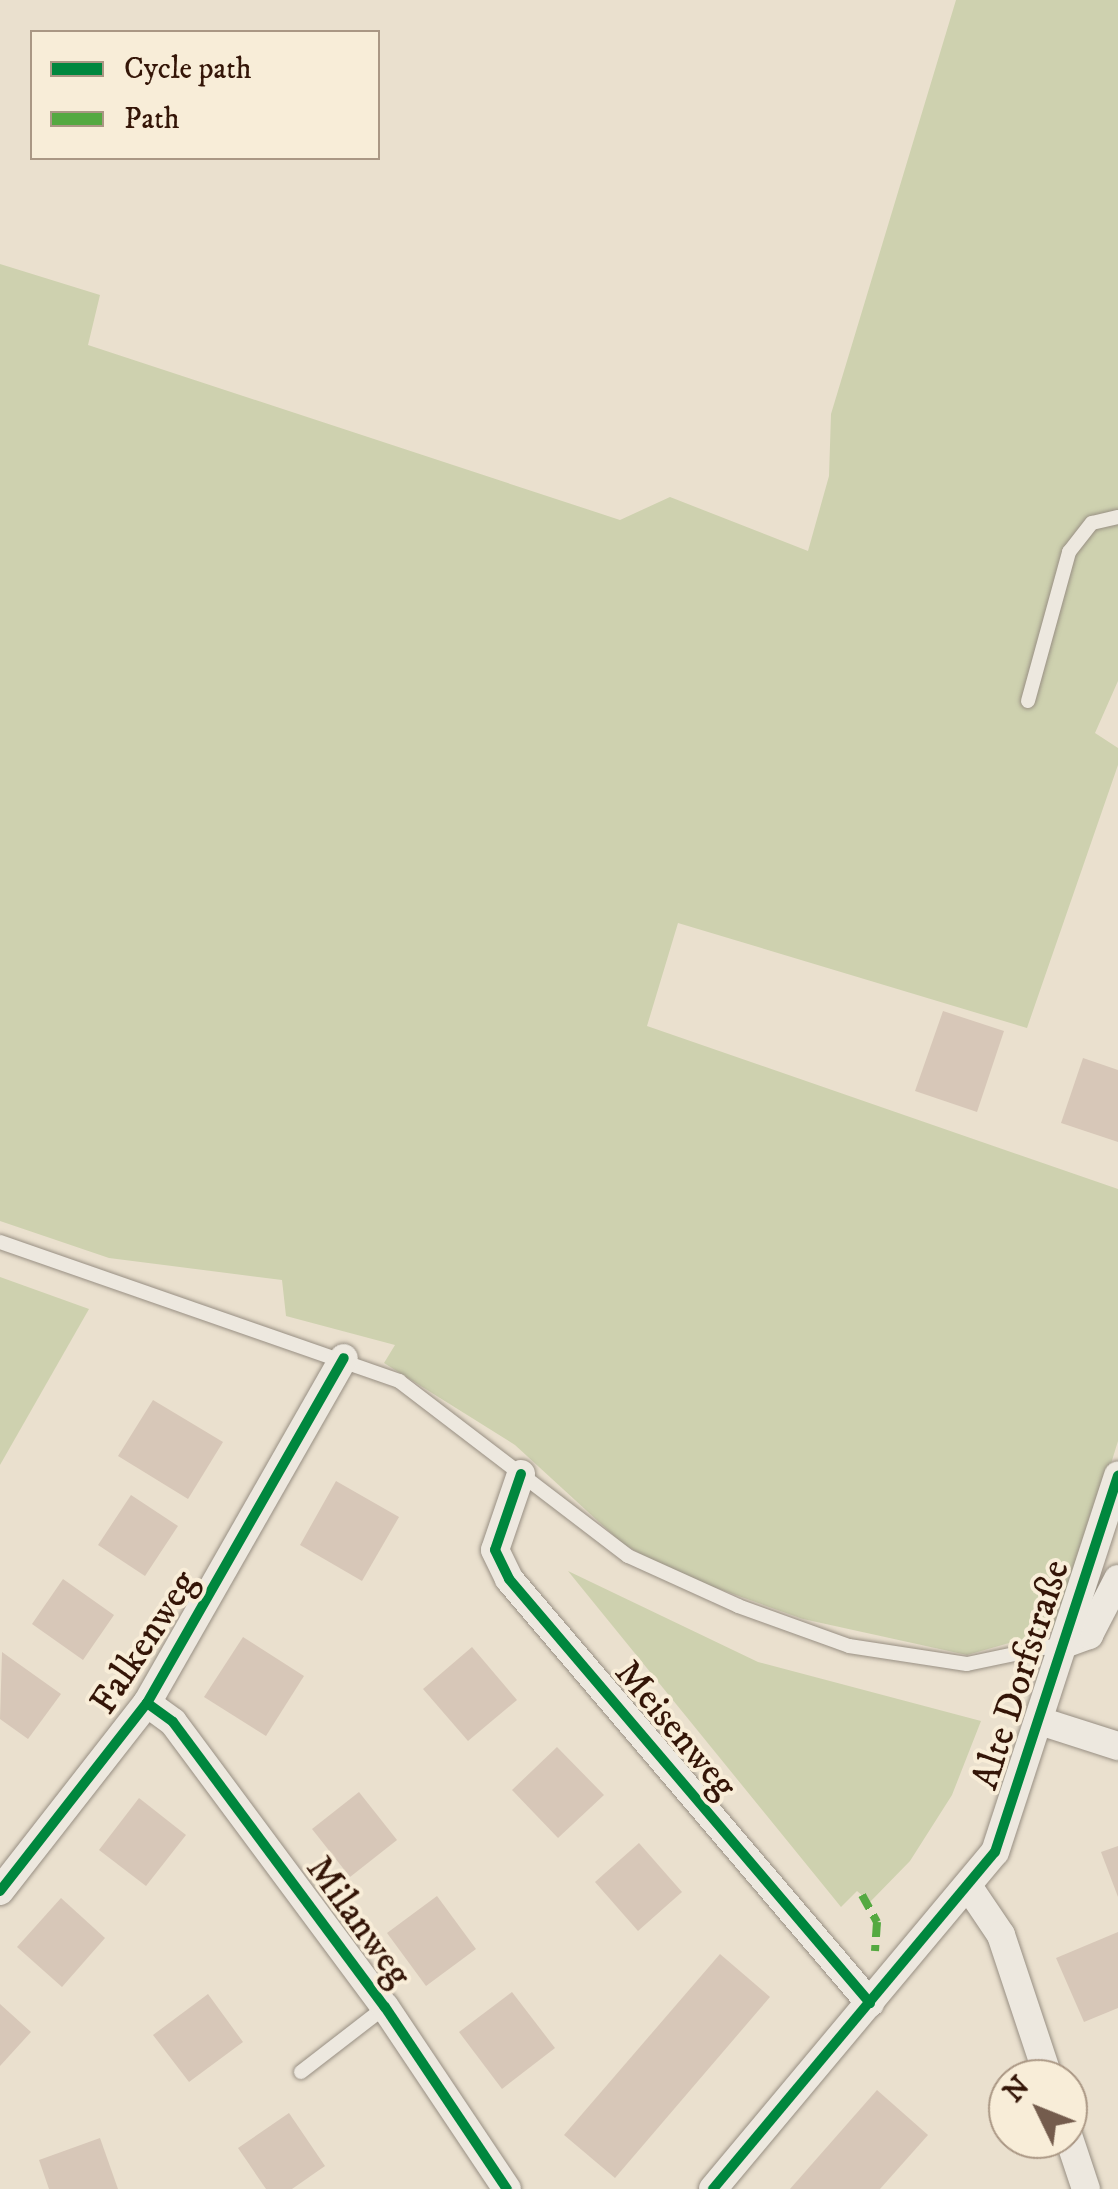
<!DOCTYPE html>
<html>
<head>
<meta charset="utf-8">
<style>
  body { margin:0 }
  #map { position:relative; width:1118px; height:2189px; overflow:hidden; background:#eae0ce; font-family:"IM FELL DW Pica",serif }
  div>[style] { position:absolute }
  .green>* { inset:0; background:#ced1af }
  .building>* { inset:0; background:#d7c7b8 }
  .roads { filter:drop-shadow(0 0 2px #988f83) drop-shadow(0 0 2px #988f83) }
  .service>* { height:14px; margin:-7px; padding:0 7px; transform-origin:7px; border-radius:7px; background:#ede8df }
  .minor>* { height:28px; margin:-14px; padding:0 14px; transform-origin:14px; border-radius:14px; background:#ede8df }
  .quiet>* { height:8px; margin-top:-4px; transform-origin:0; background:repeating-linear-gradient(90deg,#54a941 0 15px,transparent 0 23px) }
  .cycleway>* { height:10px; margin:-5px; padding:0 5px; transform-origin:5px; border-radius:5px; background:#00873e }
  span { translate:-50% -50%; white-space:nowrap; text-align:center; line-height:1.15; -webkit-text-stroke:8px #f8edd8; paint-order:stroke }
  .street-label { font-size:38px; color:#341507 }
  .legend { position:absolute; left:30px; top:30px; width:350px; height:130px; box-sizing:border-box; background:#f8edd8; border:2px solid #aa9784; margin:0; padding:12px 18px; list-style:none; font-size:30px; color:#341507 }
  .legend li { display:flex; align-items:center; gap:20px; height:50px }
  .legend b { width:50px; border:2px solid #aa9784 }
  .north { position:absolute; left:988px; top:2059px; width:100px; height:100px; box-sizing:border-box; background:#f8edd8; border:2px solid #aa9784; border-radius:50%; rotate:313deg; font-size:28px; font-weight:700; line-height:40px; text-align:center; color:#341507 }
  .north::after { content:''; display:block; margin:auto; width:35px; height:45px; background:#745c4d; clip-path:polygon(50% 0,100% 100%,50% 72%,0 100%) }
</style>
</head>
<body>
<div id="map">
  <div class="green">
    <i style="clip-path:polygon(956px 0,1118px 0,1118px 681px,1095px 733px,1118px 748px,1118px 765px,1027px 1028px,678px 923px,647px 1026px,1118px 1189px,1118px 1441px,1087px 1541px,1055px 1630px,967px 1655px,803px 1619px,674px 1573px,623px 1544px,515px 1445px,384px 1363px,395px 1345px,286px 1316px,282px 1280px,109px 1258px,0 1221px,0 264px,100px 295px,88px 345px,620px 520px,670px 497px,808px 551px,829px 476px,831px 414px)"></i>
    <i style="clip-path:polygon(0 1277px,89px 1309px,0 1465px)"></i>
    <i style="clip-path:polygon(568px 1571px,758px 1662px,981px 1721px,952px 1795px,910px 1861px,870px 1902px,857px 1891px,841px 1907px)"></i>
  </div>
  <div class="building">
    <i style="clip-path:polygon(943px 1011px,1004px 1031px,977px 1112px,915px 1091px)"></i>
    <i style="clip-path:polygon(1083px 1058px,1118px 1070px,1118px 1142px,1061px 1123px)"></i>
    <i style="clip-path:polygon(153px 1400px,223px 1442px,188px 1499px,118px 1456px)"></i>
    <i style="clip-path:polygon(336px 1481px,399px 1517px,362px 1581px,300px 1545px)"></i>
    <i style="clip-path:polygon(131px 1495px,178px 1526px,145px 1576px,98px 1545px)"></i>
    <i style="clip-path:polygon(63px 1579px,114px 1615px,83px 1660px,32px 1624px)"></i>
    <i style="clip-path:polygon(243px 1637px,304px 1676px,266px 1736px,204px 1697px)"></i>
    <i style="clip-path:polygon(472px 1647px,517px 1700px,468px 1741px,423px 1689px)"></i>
    <i style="clip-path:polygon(2px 1652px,61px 1694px,28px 1739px,0 1719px)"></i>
    <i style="clip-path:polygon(557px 1747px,604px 1795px,558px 1838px,512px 1790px)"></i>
    <i style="clip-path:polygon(359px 1792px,397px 1840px,350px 1877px,312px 1829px)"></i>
    <i style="clip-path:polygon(139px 1798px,186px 1835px,146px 1886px,99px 1850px)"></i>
    <i style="clip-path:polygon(639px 1843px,682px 1892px,638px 1931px,595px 1882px)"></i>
    <i style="clip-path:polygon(1118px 1846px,1118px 1897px,1101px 1852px)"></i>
    <i style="clip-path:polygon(437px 1896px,476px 1949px,426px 1986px,387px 1933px)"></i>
    <i style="clip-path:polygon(61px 1898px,105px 1938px,62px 1987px,17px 1947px)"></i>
    <i style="clip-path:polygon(1118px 1932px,1118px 2008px,1084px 2022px,1056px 1958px)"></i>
    <i style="clip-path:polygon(720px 1954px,770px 1997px,615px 2178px,564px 2135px)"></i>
    <i style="clip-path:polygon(512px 1992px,555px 2048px,502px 2089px,459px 2032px)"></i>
    <i style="clip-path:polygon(208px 1994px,243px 2042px,189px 2082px,153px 2035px)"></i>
    <i style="clip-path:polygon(0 2004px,31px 2032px,0 2066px)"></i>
    <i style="clip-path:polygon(877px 2090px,928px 2135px,880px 2189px,790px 2189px)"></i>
    <i style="clip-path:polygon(289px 2113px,325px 2166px,292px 2189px,266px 2189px,238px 2148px)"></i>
    <i style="clip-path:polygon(100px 2138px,118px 2189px,49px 2189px,39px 2160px)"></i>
  </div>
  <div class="roads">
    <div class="service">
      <i style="left:1028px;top:701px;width:155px;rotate:-74.6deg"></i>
      <i style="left:1069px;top:552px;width:37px;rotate:-52deg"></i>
      <i style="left:1092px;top:523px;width:27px;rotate:-13deg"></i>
      <i style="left:0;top:1242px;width:423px;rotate:19.2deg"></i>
      <i style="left:399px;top:1381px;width:288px;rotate:37.4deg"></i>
      <i style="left:628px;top:1556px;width:121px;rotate:24.4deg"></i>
      <i style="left:738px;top:1606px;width:118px;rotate:19.8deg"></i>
      <i style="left:849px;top:1646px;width:119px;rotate:8.7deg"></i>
      <i style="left:967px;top:1664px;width:98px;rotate:-11.8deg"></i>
      <i style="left:301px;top:2072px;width:106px;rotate:-37.7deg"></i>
    </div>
    <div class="minor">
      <i style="left:521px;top:1474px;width:80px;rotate:108.9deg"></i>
      <i style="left:495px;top:1550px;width:32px;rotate:64deg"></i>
      <i style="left:509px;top:1579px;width:557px;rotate:49.59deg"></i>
      <i style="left:1064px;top:1644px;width:27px;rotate:-20deg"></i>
      <i style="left:1089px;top:1635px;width:63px;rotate:-62.6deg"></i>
      <i style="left:147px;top:1703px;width:32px;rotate:36deg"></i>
      <i style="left:173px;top:1722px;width:355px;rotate:53.4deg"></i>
      <i style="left:385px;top:2007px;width:219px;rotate:56.2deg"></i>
      <i style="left:1040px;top:1721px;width:82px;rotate:17.8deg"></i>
      <i style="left:968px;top:1886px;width:59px;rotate:56deg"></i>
      <i style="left:1001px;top:1935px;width:152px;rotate:71.6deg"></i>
      <i style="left:0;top:1891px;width:239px;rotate:-52deg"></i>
      <i style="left:147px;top:1703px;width:397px;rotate:-60.3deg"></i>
      <i style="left:1068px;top:2135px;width:57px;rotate:71.6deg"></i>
      <i style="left:713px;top:2189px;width:439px;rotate:-50.1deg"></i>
      <i style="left:995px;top:1852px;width:396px;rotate:-71.9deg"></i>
    </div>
  </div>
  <div class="quiet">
    <i style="left:862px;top:1895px;width:31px;rotate:61deg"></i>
    <i style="left:877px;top:1922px;width:29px;rotate:94deg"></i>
  </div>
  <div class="cycleway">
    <i style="left:521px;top:1474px;width:80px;rotate:108.9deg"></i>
    <i style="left:495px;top:1550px;width:32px;rotate:64deg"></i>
    <i style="left:509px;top:1579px;width:557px;rotate:49.59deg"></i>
    <i style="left:147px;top:1703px;width:32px;rotate:36deg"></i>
    <i style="left:173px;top:1722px;width:355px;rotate:53.4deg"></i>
    <i style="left:385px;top:2007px;width:219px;rotate:56.2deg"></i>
    <i style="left:0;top:1891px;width:239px;rotate:-52deg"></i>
    <i style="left:147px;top:1703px;width:397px;rotate:-60.3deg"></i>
    <i style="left:713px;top:2189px;width:439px;rotate:-50.1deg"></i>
    <i style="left:995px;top:1852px;width:396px;rotate:-71.9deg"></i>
  </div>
  <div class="street-label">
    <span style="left:145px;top:1643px;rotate:-57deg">Falkenweg</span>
    <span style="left:1022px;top:1675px;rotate:-72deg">Alte Dorfstraße</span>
    <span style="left:675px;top:1730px;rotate:50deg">Meisenweg</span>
    <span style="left:358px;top:1922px;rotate:54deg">Milanweg</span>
  </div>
  <ul class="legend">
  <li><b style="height:12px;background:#00873e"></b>Cycle path</li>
  <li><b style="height:12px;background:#54a941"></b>Path</li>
  </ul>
  <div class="north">N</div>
</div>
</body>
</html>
